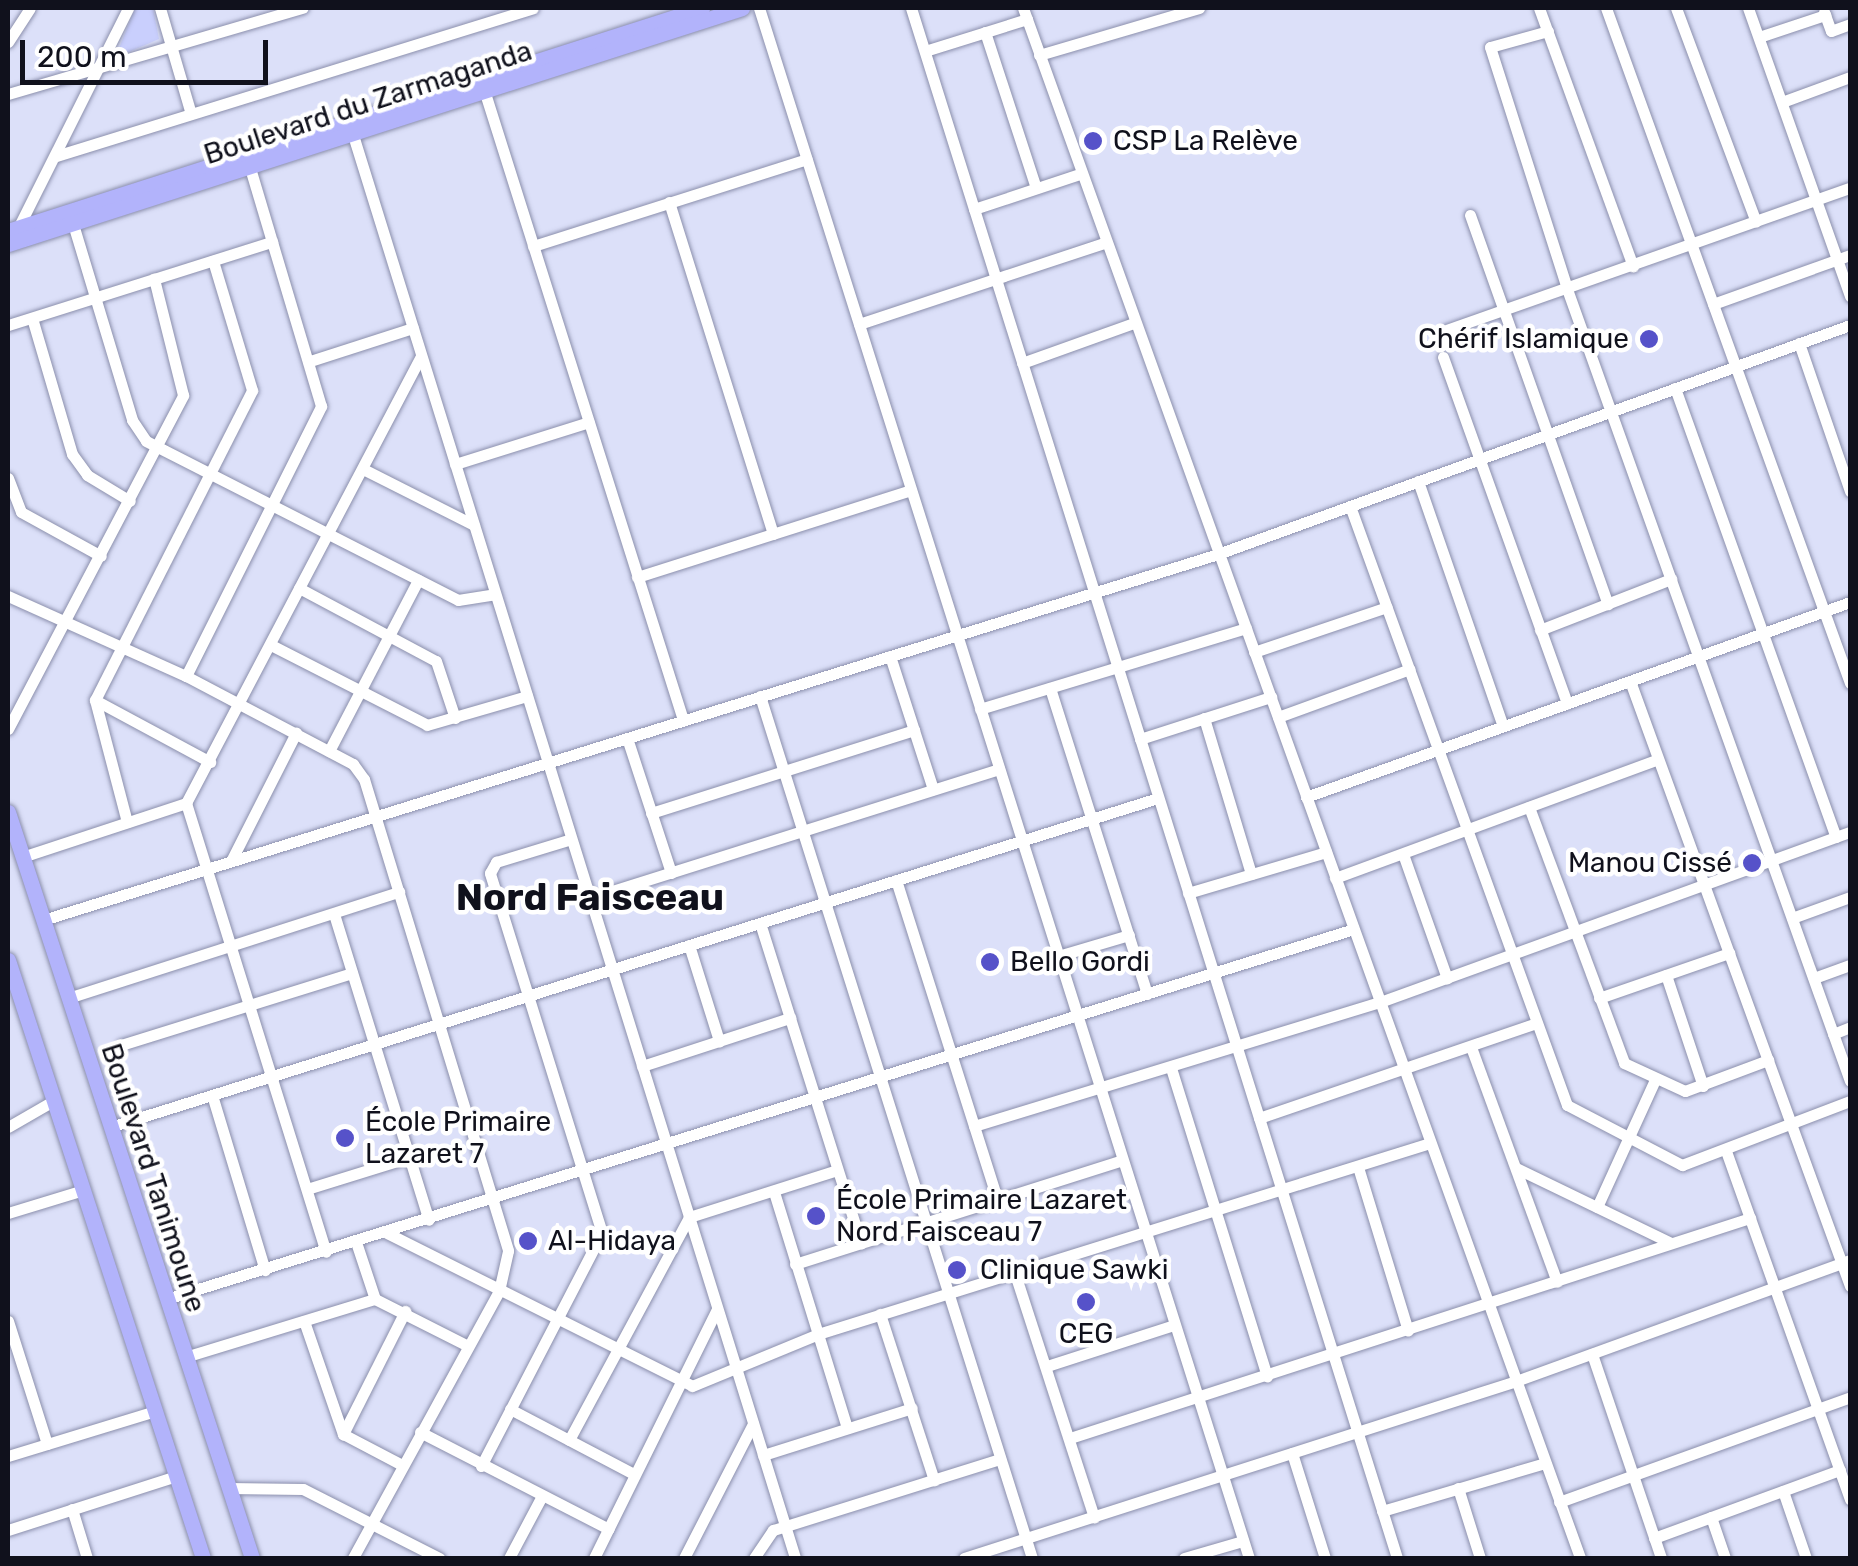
<!DOCTYPE html>
<html>
<head>
<meta charset="utf-8">
<style>
  body { margin:0 }
  #map { position:relative; width:1858px; height:1566px; overflow:hidden; background:#dce0f9; font-family:Rubik,sans-serif }
  div>[style] { position:absolute }
  .green>* { inset:0; background:#c9cffd }
  .roads { filter:drop-shadow(0 0 2px #8b8fac) drop-shadow(0 0 2px #8b8fac) }
  .minor>* { height:11px; margin:-5.5px; padding:0 5.5px; transform-origin:5.5px; border-radius:5.5px; background:#fff }
  .major>* { height:15px; margin:-7.5px; padding:0 7.5px; transform-origin:7.5px; border-radius:7.5px; background:#b2b3fb }
  .dots>* { width:28px; height:28px; translate:-50% -50%; box-sizing:border-box; border:5px solid #fff; border-radius:50% }
  span { translate:-50% -50%; white-space:nowrap; text-align:center; line-height:1.15; -webkit-text-stroke:9px #fff; paint-order:stroke }
  .street-label { font-size:28px; color:#10111c }
  .poi-label { font-size:28px; color:#10111c }
  .left { translate:0 -50%; text-align:left }
  .right { translate:-100% -50%; text-align:right }
  .district-label { font-size:38px; color:#10111c; font-weight:700 }
  .frame { position:absolute; inset:0; border:10px solid #10111c; pointer-events:none }
  .scale { position:absolute; left:20px; top:40px; width:248px; height:45px; box-sizing:border-box; border:5px solid #10111c; border-top:0; padding-left:12px; font-size:30px; line-height:35px; white-space:nowrap; color:#10111c; -webkit-text-stroke:8px #fff; paint-order:stroke }
</style>
</head>
<body>
<div id="map">
  <div class="green">
    <i style="clip-path:polygon(135px 8px,153px 8px,159px 39px,115px 58px)"></i>
  </div>
  <div class="roads">
    <div class="minor">
      <i style="left:160px;top:8px;width:110px;rotate:73.7deg"></i>
      <i style="left:759px;top:8px;width:1626px;rotate:72.46deg"></i>
      <i style="left:911px;top:8px;width:1624px;rotate:72.59deg"></i>
      <i style="left:1023px;top:8px;width:1647px;rotate:70.23deg"></i>
      <i style="left:1539px;top:8px;width:275px;rotate:70deg"></i>
      <i style="left:1606px;top:8px;width:718px;rotate:70.13deg"></i>
      <i style="left:1676px;top:8px;width:228px;rotate:69.5deg"></i>
      <i style="left:1748px;top:8px;width:306px;rotate:70.5deg"></i>
      <i style="left:1824px;top:12px;width:20px;rotate:70deg"></i>
      <i style="left:1831px;top:31px;width:20px;rotate:-20deg"></i>
      <i style="left:1548px;top:31px;width:60px;rotate:164.6deg"></i>
      <i style="left:1490px;top:47px;width:254px;rotate:72.3deg"></i>
      <i style="left:1567px;top:289px;width:841px;rotate:70.34deg"></i>
      <i style="left:985px;top:32px;width:164px;rotate:71.9deg"></i>
      <i style="left:1759px;top:37px;width:70px;rotate:-18.4deg"></i>
      <i style="left:8px;top:42px;width:40px;rotate:-57.1deg"></i>
      <i style="left:925px;top:51px;width:107px;rotate:-17.4deg"></i>
      <i style="left:1039px;top:55px;width:167px;rotate:-16.4deg"></i>
      <i style="left:485px;top:93px;width:658px;rotate:72.47deg"></i>
      <i style="left:8px;top:94px;width:307px;rotate:-16.3deg"></i>
      <i style="left:1782px;top:102px;width:72px;rotate:-20.2deg"></i>
      <i style="left:353px;top:135px;width:1490px;rotate:72.74deg"></i>
      <i style="left:56px;top:156px;width:499px;rotate:-17.2deg"></i>
      <i style="left:669px;top:202px;width:348px;rotate:72.6deg"></i>
      <i style="left:974px;top:209px;width:112px;rotate:-18.3deg"></i>
      <i style="left:1470px;top:215px;width:413px;rotate:70.5deg"></i>
      <i style="left:73px;top:224px;width:205px;rotate:73.2deg"></i>
      <i style="left:132px;top:420px;width:25px;rotate:56deg"></i>
      <i style="left:146px;top:441px;width:350px;rotate:27deg"></i>
      <i style="left:458px;top:600px;width:37px;rotate:-9deg"></i>
      <i style="left:16px;top:232px;width:250px;rotate:-63.4deg"></i>
      <i style="left:533px;top:246px;width:287px;rotate:-17.6deg"></i>
      <i style="left:1713px;top:304px;width:145px;rotate:-19.7deg"></i>
      <i style="left:32px;top:318px;width:142px;rotate:73.6deg"></i>
      <i style="left:72px;top:454px;width:26px;rotate:54deg"></i>
      <i style="left:87px;top:475px;width:50px;rotate:31.2deg"></i>
      <i style="left:859px;top:324px;width:258px;rotate:-18.3deg"></i>
      <i style="left:8px;top:325px;width:277px;rotate:-17.5deg"></i>
      <i style="left:1446px;top:330px;width:428px;rotate:-19.4deg"></i>
      <i style="left:1799px;top:343px;width:157px;rotate:71deg"></i>
      <i style="left:1443px;top:357px;width:368px;rotate:70.3deg"></i>
      <i style="left:310px;top:361px;width:108px;rotate:-17.8deg"></i>
      <i style="left:1022px;top:363px;width:116px;rotate:-19.7deg"></i>
      <i style="left:1675px;top:388px;width:477px;rotate:70.3deg"></i>
      <i style="left:455px;top:464px;width:140px;rotate:-17.4deg"></i>
      <i style="left:363px;top:469px;width:124px;rotate:26.8deg"></i>
      <i style="left:8px;top:478px;width:36px;rotate:69deg"></i>
      <i style="left:21px;top:512px;width:91px;rotate:28.8deg"></i>
      <i style="left:1418px;top:481px;width:259px;rotate:70.9deg"></i>
      <i style="left:1350px;top:506px;width:637px;rotate:70.09deg"></i>
      <i style="left:1567px;top:1105px;width:130px;rotate:27.6deg"></i>
      <i style="left:1682px;top:1165px;width:180px;rotate:-20.9deg"></i>
      <i style="left:637px;top:577px;width:287px;rotate:-17.6deg"></i>
      <i style="left:299px;top:588px;width:155px;rotate:28.1deg"></i>
      <i style="left:436px;top:661px;width:60px;rotate:71.6deg"></i>
      <i style="left:8px;top:596px;width:195px;rotate:24.2deg"></i>
      <i style="left:186px;top:676px;width:189px;rotate:27.8deg"></i>
      <i style="left:353px;top:764px;width:19px;rotate:54deg"></i>
      <i style="left:364px;top:779px;width:493px;rotate:73deg"></i>
      <i style="left:508px;top:1251px;width:41px;rotate:102.7deg"></i>
      <i style="left:499px;top:1291px;width:304px;rotate:118.7deg"></i>
      <i style="left:1540px;top:630px;width:141px;rotate:-21.3deg"></i>
      <i style="left:271px;top:645px;width:175px;rotate:27.1deg"></i>
      <i style="left:427px;top:725px;width:104px;rotate:-16.2deg"></i>
      <i style="left:1254px;top:652px;width:140px;rotate:-18.7deg"></i>
      <i style="left:890px;top:656px;width:140px;rotate:72.1deg"></i>
      <i style="left:186px;top:676px;width:302px;rotate:-63.4deg"></i>
      <i style="left:321px;top:406px;width:248px;rotate:-106.6deg"></i>
      <i style="left:1630px;top:681px;width:644px;rotate:70.02deg"></i>
      <i style="left:1050px;top:688px;width:321px;rotate:72.4deg"></i>
      <i style="left:760px;top:696px;width:904px;rotate:72.49deg"></i>
      <i style="left:95px;top:700px;width:131px;rotate:28.3deg"></i>
      <i style="left:980px;top:709px;width:278px;rotate:-16.9deg"></i>
      <i style="left:1278px;top:717px;width:140px;rotate:-20deg"></i>
      <i style="left:1204px;top:718px;width:163px;rotate:73.2deg"></i>
      <i style="left:8px;top:729px;width:377px;rotate:-62.3deg"></i>
      <i style="left:183px;top:395px;width:120px;rotate:-104deg"></i>
      <i style="left:627px;top:738px;width:142px;rotate:71.9deg"></i>
      <i style="left:1140px;top:739px;width:138px;rotate:-17.8deg"></i>
      <i style="left:329px;top:751px;width:193px;rotate:-62.5deg"></i>
      <i style="left:1306px;top:797px;width:578px;rotate:-19.72deg"></i>
      <i style="left:186px;top:803px;width:470px;rotate:72.7deg"></i>
      <i style="left:1529px;top:807px;width:273px;rotate:69.6deg"></i>
      <i style="left:1624px;top:1063px;width:67px;rotate:24.7deg"></i>
      <i style="left:1685px;top:1091px;width:89px;rotate:-20.5deg"></i>
      <i style="left:651px;top:813px;width:276px;rotate:-17.5deg"></i>
      <i style="left:127px;top:822px;width:126px;rotate:-104.7deg"></i>
      <i style="left:95px;top:700px;width:347px;rotate:-63.1deg"></i>
      <i style="left:252px;top:390px;width:135px;rotate:-106.8deg"></i>
      <i style="left:1403px;top:854px;width:132px;rotate:70.5deg"></i>
      <i style="left:22px;top:857px;width:173px;rotate:-18.2deg"></i>
      <i style="left:186px;top:803px;width:505px;rotate:-62.27deg"></i>
      <i style="left:231px;top:861px;width:144px;rotate:-63.1deg"></i>
      <i style="left:1335px;top:878px;width:344px;rotate:-20.2deg"></i>
      <i style="left:896px;top:880px;width:335px;rotate:72.4deg"></i>
      <i style="left:1188px;top:893px;width:144px;rotate:-16.5deg"></i>
      <i style="left:590px;top:898px;width:429px;rotate:-17.5deg"></i>
      <i style="left:334px;top:914px;width:320px;rotate:72.8deg"></i>
      <i style="left:1792px;top:918px;width:62px;rotate:-19.9deg"></i>
      <i style="left:43px;top:920px;width:1228px;rotate:-17.3deg"></i>
      <i style="left:1215px;top:555px;width:675px;rotate:-19.91deg"></i>
      <i style="left:760px;top:923px;width:336px;rotate:72.5deg"></i>
      <i style="left:689px;top:945px;width:101px;rotate:72.6deg"></i>
      <i style="left:1058px;top:956px;width:74px;rotate:-16.5deg"></i>
      <i style="left:1666px;top:975px;width:117px;rotate:71.6deg"></i>
      <i style="left:1814px;top:978px;width:38px;rotate:-20deg"></i>
      <i style="left:68px;top:998px;width:348px;rotate:-17.8deg"></i>
      <i style="left:1599px;top:998px;width:138px;rotate:-19.1deg"></i>
      <i style="left:1833px;top:1034px;width:18px;rotate:-22deg"></i>
      <i style="left:121px;top:1045px;width:242px;rotate:-17.3deg"></i>
      <i style="left:1471px;top:1047px;width:250px;rotate:69.9deg"></i>
      <i style="left:642px;top:1066px;width:156px;rotate:-18deg"></i>
      <i style="left:1171px;top:1068px;width:323px;rotate:72.7deg"></i>
      <i style="left:212px;top:1095px;width:183px;rotate:73.2deg"></i>
      <i style="left:1259px;top:1118px;width:293px;rotate:-18.9deg"></i>
      <i style="left:974px;top:1126px;width:425px;rotate:-17deg"></i>
      <i style="left:1380px;top:1002px;width:500px;rotate:-19.9deg"></i>
      <i style="left:8px;top:1127px;width:52px;rotate:-30deg"></i>
      <i style="left:110px;top:1127px;width:1098px;rotate:-17.43deg"></i>
      <i style="left:1726px;top:1151px;width:370px;rotate:70.4deg"></i>
      <i style="left:1358px;top:1167px;width:171px;rotate:73deg"></i>
      <i style="left:1516px;top:1168px;width:172px;rotate:25.8deg"></i>
      <i style="left:307px;top:1189px;width:108px;rotate:-17.3deg"></i>
      <i style="left:774px;top:1192px;width:247px;rotate:72.8deg"></i>
      <i style="left:1597px;top:1207px;width:140px;rotate:-65.5deg"></i>
      <i style="left:8px;top:1213px;width:78px;rotate:-17deg"></i>
      <i style="left:387px;top:1233px;width:341px;rotate:26.6deg"></i>
      <i style="left:692px;top:1386px;width:136px;rotate:-22.4deg"></i>
      <i style="left:818px;top:1334px;width:641px;rotate:-17.33deg"></i>
      <i style="left:356px;top:1242px;width:60px;rotate:71.6deg"></i>
      <i style="left:375px;top:1299px;width:104px;rotate:26.8deg"></i>
      <i style="left:795px;top:1264px;width:343px;rotate:-17.6deg"></i>
      <i style="left:1015px;top:1274px;width:256px;rotate:72deg"></i>
      <i style="left:166px;top:1299px;width:1244px;rotate:-17.3deg"></i>
      <i style="left:880px;top:1314px;width:175px;rotate:72deg"></i>
      <i style="left:8px;top:1321px;width:129px;rotate:72.4deg"></i>
      <i style="left:304px;top:1321px;width:120px;rotate:71deg"></i>
      <i style="left:343px;top:1434px;width:67px;rotate:27.7deg"></i>
      <i style="left:1592px;top:1354px;width:215px;rotate:71.3deg"></i>
      <i style="left:185px;top:1357px;width:199px;rotate:-17deg"></i>
      <i style="left:1047px;top:1366px;width:133px;rotate:-17.9deg"></i>
      <i style="left:510px;top:1409px;width:140px;rotate:27.7deg"></i>
      <i style="left:420px;top:1432px;width:212px;rotate:27.2deg"></i>
      <i style="left:343px;top:1434px;width:138px;rotate:-63.2deg"></i>
      <i style="left:1070px;top:1438px;width:715px;rotate:-17.93deg"></i>
      <i style="left:569px;top:1440px;width:253px;rotate:-61.7deg"></i>
      <i style="left:689px;top:1217px;width:155px;rotate:-17.6deg"></i>
      <i style="left:1292px;top:1453px;width:110px;rotate:72.6deg"></i>
      <i style="left:763px;top:1455px;width:156px;rotate:-17.5deg"></i>
      <i style="left:8px;top:1456px;width:154px;rotate:-17deg"></i>
      <i style="left:481px;top:1466px;width:263px;rotate:-62.6deg"></i>
      <i style="left:602px;top:1233px;width:377px;rotate:-107.3deg"></i>
      <i style="left:490px;top:873px;width:13px;rotate:-61deg"></i>
      <i style="left:496px;top:862px;width:78px;rotate:-17deg"></i>
      <i style="left:228px;top:1488px;width:75px;rotate:0.8deg"></i>
      <i style="left:303px;top:1489px;width:153px;rotate:26.9deg"></i>
      <i style="left:1458px;top:1488px;width:73px;rotate:72.6deg"></i>
      <i style="left:1783px;top:1491px;width:71px;rotate:71.1deg"></i>
      <i style="left:1559px;top:1502px;width:309px;rotate:-19.8deg"></i>
      <i style="left:72px;top:1509px;width:51px;rotate:73deg"></i>
      <i style="left:1382px;top:1511px;width:170px;rotate:-16.4deg"></i>
      <i style="left:1711px;top:1517px;width:43px;rotate:71.1deg"></i>
      <i style="left:8px;top:1530px;width:176px;rotate:-17.8deg"></i>
      <i style="left:1654px;top:1538px;width:198px;rotate:-20.1deg"></i>
      <i style="left:509px;top:1558px;width:70px;rotate:-62deg"></i>
      <i style="left:594px;top:1558px;width:278px;rotate:-63.7deg"></i>
      <i style="left:684px;top:1558px;width:151px;rotate:-62.8deg"></i>
      <i style="left:754px;top:1558px;width:34px;rotate:-56deg"></i>
      <i style="left:773px;top:1530px;width:238px;rotate:-17.4deg"></i>
      <i style="left:964px;top:1558px;width:580px;rotate:-17.78deg"></i>
      <i style="left:1516px;top:1381px;width:355px;rotate:-19.9deg"></i>
      <i style="left:1184px;top:1558px;width:61px;rotate:-16.1deg"></i>
    </div>
    <div class="major">
      <i style="left:8px;top:231px;width:729px;rotate:-17.81deg"></i>
      <i style="left:8px;top:244px;width:771px;rotate:-17.82deg"></i>
      <i style="left:8px;top:812px;width:785px;rotate:71.89deg"></i>
      <i style="left:8px;top:960px;width:629px;rotate:71.94deg"></i>
    </div>
  </div>
  <div class="dots">
    <i style="left:1093px;top:141px;background:#5652c9"></i>
    <i style="left:1649px;top:339px;background:#5652c9"></i>
    <i style="left:1752px;top:863px;background:#5652c9"></i>
    <i style="left:990px;top:962px;background:#5652c9"></i>
    <i style="left:345px;top:1138px;background:#5652c9"></i>
    <i style="left:816px;top:1216px;background:#5652c9"></i>
    <i style="left:528px;top:1241px;background:#5652c9"></i>
    <i style="left:957px;top:1270px;background:#5652c9"></i>
    <i style="left:1086px;top:1302px;background:#5652c9"></i>
  </div>
  <div class="street-label">
    <span style="left:368px;top:103px;rotate:-18deg">Boulevard du Zarmaganda</span>
    <span style="left:153px;top:1178px;rotate:72deg">Boulevard Tanimoune</span>
  </div>
  <div class="poi-label">
    <span class="left" style="left:1113px;top:141px">CSP La Relève</span>
    <span class="right" style="left:1629px;top:339px">Chérif Islamique</span>
    <span class="right" style="left:1732px;top:863px">Manou Cissé</span>
    <span class="left" style="left:1010px;top:962px">Bello Gordi</span>
    <span class="left" style="left:365px;top:1138px">École Primaire<br>Lazaret 7</span>
    <span class="left" style="left:836px;top:1216px">École Primaire Lazaret<br>Nord Faisceau 7</span>
    <span class="left" style="left:548px;top:1241px">Al-Hidaya</span>
    <span class="left" style="left:980px;top:1270px">Clinique Sawki</span>
    <span style="left:1086px;top:1334px">CEG</span>
  </div>
  <div class="district-label">
    <span style="left:590px;top:898px">Nord Faisceau</span>
  </div>
  <div class="frame"></div>
  <div class="scale">200 m</div>
</div>
</body>
</html>
